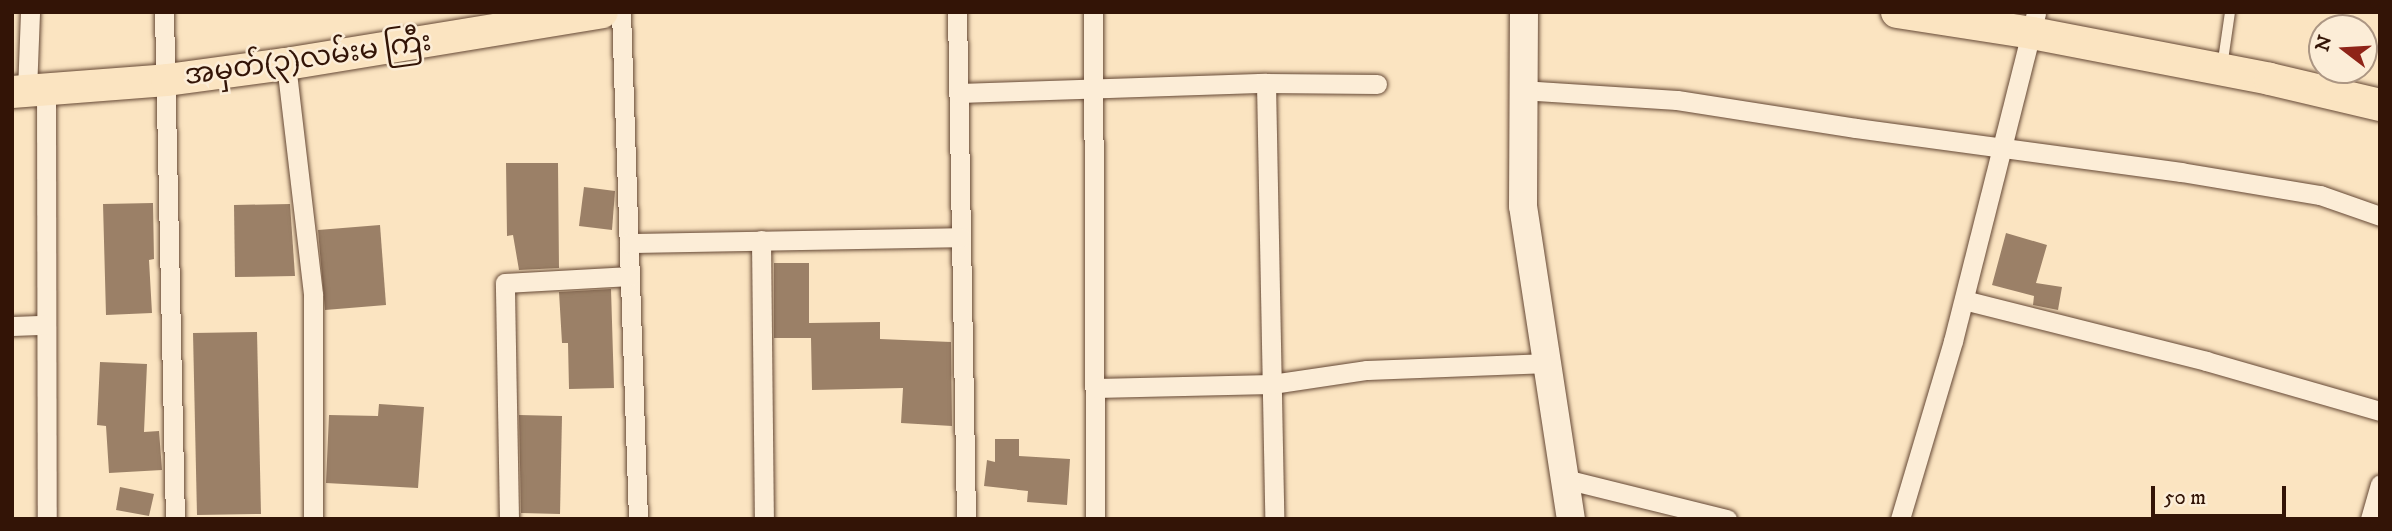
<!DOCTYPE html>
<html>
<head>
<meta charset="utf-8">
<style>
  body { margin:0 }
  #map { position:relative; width:2392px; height:531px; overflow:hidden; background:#fbe4c1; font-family:"IM FELL DW Pica","Noto Sans Myanmar",serif }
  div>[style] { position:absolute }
  .building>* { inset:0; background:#9b8067 }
  .roads { filter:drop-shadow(0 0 2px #654835) drop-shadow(0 0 2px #654835) }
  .lane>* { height:10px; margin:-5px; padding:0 5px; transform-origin:5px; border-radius:5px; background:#fcedd7 }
  .street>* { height:19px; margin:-9.5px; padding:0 9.5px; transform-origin:9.5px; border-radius:9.5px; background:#fcedd7 }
  .secondary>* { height:28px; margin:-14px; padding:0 14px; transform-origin:14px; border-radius:14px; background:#fcedd7 }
  .primary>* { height:32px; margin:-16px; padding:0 16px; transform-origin:16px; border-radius:16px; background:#fbe4c1 }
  span { translate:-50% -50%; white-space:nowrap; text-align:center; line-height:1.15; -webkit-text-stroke:5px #fcedd7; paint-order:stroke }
  .street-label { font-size:28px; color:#331406 }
  .frame { position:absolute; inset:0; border:14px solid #331406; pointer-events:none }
  .north { position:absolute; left:2308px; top:14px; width:70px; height:70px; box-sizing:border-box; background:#fcedd7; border:2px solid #ac9683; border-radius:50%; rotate:287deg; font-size:19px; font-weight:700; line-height:28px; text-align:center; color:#331406 }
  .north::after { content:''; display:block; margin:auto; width:24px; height:32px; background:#8f2418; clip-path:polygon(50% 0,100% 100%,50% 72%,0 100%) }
  .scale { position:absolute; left:2151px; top:486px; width:135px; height:32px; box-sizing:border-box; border:4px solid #331406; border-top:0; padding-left:9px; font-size:21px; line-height:24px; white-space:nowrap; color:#331406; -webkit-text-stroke:5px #fcedd7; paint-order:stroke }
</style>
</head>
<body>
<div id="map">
  <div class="building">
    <i style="clip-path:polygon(506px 163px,558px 163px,559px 268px,519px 270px,513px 235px,507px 236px)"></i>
    <i style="clip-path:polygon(584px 187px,615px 191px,612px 230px,579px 226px)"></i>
    <i style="clip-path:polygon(153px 203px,154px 259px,149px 260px,152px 313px,106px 315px,103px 204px)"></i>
    <i style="clip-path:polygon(290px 204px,295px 276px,235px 277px,234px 205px)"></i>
    <i style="clip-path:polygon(380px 225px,386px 305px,325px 310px,318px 230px)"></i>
    <i style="clip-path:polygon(2006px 233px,2047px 245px,2036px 283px,2062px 287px,2058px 310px,2033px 305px,2034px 296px,1992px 285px)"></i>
    <i style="clip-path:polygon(774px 263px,809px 263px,809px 323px,880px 322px,880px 339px,951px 342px,952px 426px,901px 423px,903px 388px,812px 390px,811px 338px,774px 338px)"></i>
    <i style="clip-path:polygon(611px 289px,614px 388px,569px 389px,568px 343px,562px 343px,559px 292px)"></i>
    <i style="clip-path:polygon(257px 332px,261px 514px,197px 515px,193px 333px)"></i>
    <i style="clip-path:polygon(100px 362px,147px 364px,144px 432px,159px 431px,162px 470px,109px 473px,106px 426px,97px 425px)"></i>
    <i style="clip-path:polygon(379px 404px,424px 407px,418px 488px,326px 483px,329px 415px,378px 416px)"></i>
    <i style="clip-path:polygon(519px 415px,562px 416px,560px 514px,521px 513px)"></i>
    <i style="clip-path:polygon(995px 439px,1019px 439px,1019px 456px,1070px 459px,1067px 505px,1027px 502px,1028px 491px,984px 486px,987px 460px,995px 462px)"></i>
    <i style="clip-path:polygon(120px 487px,154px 494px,149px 516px,116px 510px)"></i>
  </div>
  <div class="roads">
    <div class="lane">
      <i style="left:2222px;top:67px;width:56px;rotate:-81.7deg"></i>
    </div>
    <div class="street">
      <i style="left:164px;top:12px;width:507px;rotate:88.76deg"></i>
      <i style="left:621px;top:12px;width:507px;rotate:88.08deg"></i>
      <i style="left:957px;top:12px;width:507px;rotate:88.98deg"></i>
      <i style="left:1093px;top:12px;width:507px;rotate:89.77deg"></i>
      <i style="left:286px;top:64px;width:233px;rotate:83.3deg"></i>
      <i style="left:313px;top:295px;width:224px;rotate:90deg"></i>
      <i style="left:1266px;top:83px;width:436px;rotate:88.9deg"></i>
      <i style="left:46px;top:88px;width:431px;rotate:89.9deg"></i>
      <i style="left:1521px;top:90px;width:156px;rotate:3.7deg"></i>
      <i style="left:1677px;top:100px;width:181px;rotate:8.9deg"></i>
      <i style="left:1856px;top:128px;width:328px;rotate:7.7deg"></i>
      <i style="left:2181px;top:172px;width:141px;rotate:9.4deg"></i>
      <i style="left:2320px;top:195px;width:64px;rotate:19.3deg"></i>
      <i style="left:27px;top:91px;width:79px;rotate:-87.8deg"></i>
      <i style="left:959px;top:93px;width:307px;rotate:-1.9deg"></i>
      <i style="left:1266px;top:83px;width:111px;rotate:0.5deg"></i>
      <i style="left:761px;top:240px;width:279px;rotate:89.4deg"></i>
      <i style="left:629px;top:243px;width:332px;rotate:-1deg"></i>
      <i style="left:1964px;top:300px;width:250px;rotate:14.1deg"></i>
      <i style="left:2206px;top:361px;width:181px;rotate:16deg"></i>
      <i style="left:12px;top:326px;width:34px;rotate:-2deg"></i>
      <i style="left:1095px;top:388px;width:177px;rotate:-1.3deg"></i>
      <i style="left:1272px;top:384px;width:96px;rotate:-8.4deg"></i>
      <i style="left:1367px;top:370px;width:182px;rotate:-2.2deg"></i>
      <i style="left:1565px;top:479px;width:167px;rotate:13.9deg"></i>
      <i style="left:509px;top:519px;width:236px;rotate:-91deg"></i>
      <i style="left:505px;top:283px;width:125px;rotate:-3.2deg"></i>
      <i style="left:1900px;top:519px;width:186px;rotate:-73.4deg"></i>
      <i style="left:1953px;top:341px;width:339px;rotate:-75.8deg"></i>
      <i style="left:2370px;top:519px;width:36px;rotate:-74deg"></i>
    </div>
    <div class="secondary">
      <i style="left:1524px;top:12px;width:194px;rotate:90.3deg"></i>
      <i style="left:1523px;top:206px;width:317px;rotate:81.3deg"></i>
    </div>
    <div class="primary">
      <i style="left:1897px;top:12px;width:137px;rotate:8.8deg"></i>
      <i style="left:2032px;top:33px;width:242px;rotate:10.9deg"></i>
      <i style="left:2270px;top:79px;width:113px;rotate:13.3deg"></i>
      <i style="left:12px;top:92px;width:155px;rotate:-4.4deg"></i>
      <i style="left:167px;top:80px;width:120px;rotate:-7.7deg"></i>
      <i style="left:286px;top:64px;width:320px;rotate:-9.3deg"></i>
    </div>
  </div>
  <div class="street-label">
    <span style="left:308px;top:59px;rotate:-8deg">အမှတ်(၃)လမ်းမ ကြီး</span>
  </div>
  <div class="frame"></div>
  <div class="north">N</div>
  <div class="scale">50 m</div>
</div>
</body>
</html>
